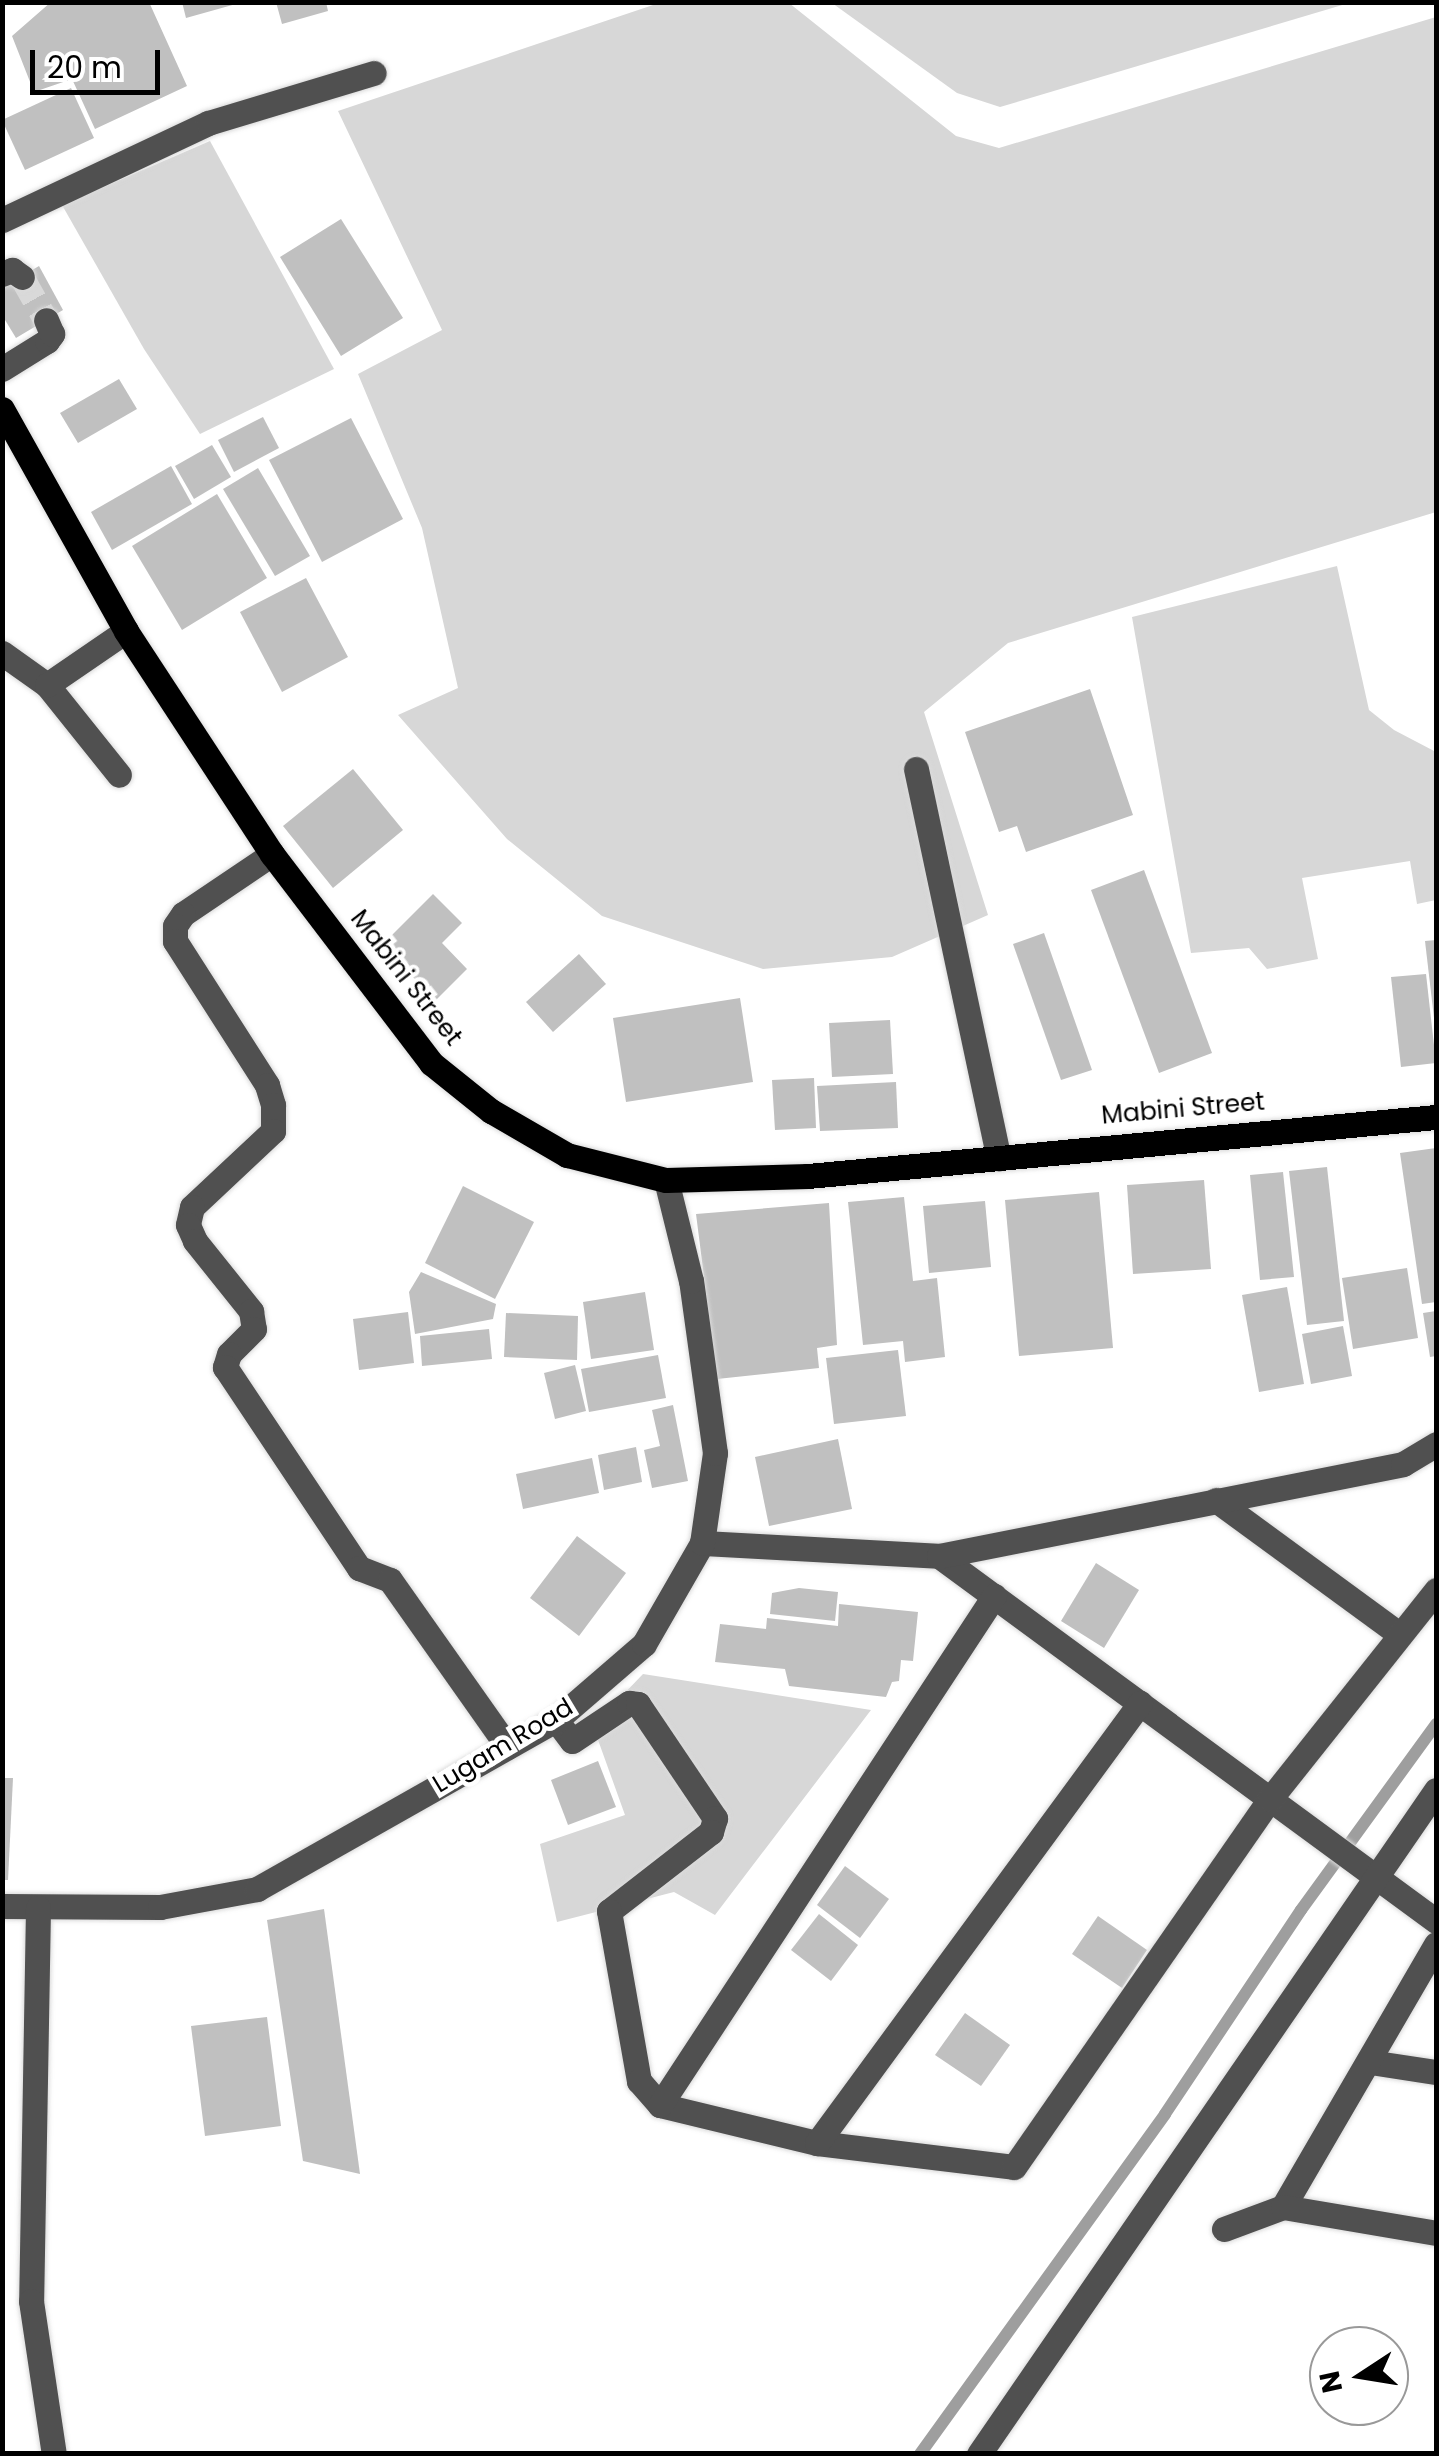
<!DOCTYPE html>
<html>
<head>
<meta charset="utf-8">
<style>
  body { margin:0 }
  #map { position:relative; width:1439px; height:2456px; overflow:hidden; background:#fff; font-family:Poppins,sans-serif }
  div>[style] { position:absolute }
  .green>* { inset:0; background:#d7d7d7 }
  .stream>* { height:12px; margin:-6px; padding:0 6px; transform-origin:6px; border-radius:6px; background:#9e9e9e }
  .building>* { inset:0; background:#c0c0c0 }
  .minor-tunnel>* { height:25px; margin-top:-12.5px; transform-origin:0; background:repeating-linear-gradient(90deg,#d9d9d9 0 25px,transparent 0 37px) }
  .roads { filter:drop-shadow(0 0 2px #dbdbdb) drop-shadow(0 0 2px #dbdbdb) }
  .minor>* { height:25px; margin:-12.5px; padding:0 12.5px; transform-origin:12.5px; border-radius:12.5px; background:#505050 }
  .major>* { height:25px; margin:-12.5px; padding:0 12.5px; transform-origin:12.5px; border-radius:12.5px; background:#000 }
  span { translate:-50% -50%; white-space:nowrap; text-align:center; line-height:1.15; -webkit-text-stroke:9px #fff; paint-order:stroke }
  .street-label { font-size:25px; color:#000 }
  .frame { position:absolute; inset:0; border:5px solid #000; pointer-events:none }
  .north { position:absolute; left:1309px; top:2326px; width:100px; height:100px; box-sizing:border-box; background:#fff; border:2px solid #999; border-radius:50%; rotate:258deg; font-size:28px; font-weight:700; line-height:40px; text-align:center; color:#000 }
  .north::after { content:''; display:block; margin:auto; width:35px; height:45px; background:#000; clip-path:polygon(50% 0,100% 100%,50% 72%,0 100%) }
  .scale { position:absolute; left:30px; top:50px; width:130px; height:45px; box-sizing:border-box; border:5px solid #000; border-top:0; padding-left:12px; font-size:30px; line-height:35px; white-space:nowrap; color:#000; -webkit-text-stroke:8px #fff; paint-order:stroke }
</style>
</head>
<body>
<div id="map">
  <div class="green">
    <i style="clip-path:polygon(659px 3px,789px 3px,956px 136px,999px 148px,1436px 17px,1436px 512px,1008px 643px,924px 712px,988px 915px,892px 957px,763px 969px,602px 916px,507px 839px,398px 715px,458px 688px,422px 528px,358px 374px,442px 330px,338px 111px)"></i>
    <i style="clip-path:polygon(832px 3px,1349px 3px,1000px 107px,957px 93px)"></i>
    <i style="clip-path:polygon(210px 141px,334px 369px,200px 434px,144px 349px,62px 205px)"></i>
    <i style="clip-path:polygon(1337px 566px,1369px 710px,1394px 730px,1436px 752px,1436px 900px,1417px 904px,1410px 861px,1302px 878px,1318px 959px,1267px 969px,1249px 948px,1191px 953px,1132px 617px)"></i>
    <i style="clip-path:polygon(643px 1674px,871px 1710px,715px 1915px,674px 1892px,557px 1922px,540px 1844px,625px 1815px,593px 1726px)"></i>
  </div>
  <div class="stream">
    <i style="left:920px;top:2454px;width:419px;rotate:-54.2deg"></i>
    <i style="left:1165px;top:2114px;width:245px;rotate:-56.3deg"></i>
    <i style="left:1301px;top:1910px;width:230px;rotate:-54deg"></i>
  </div>
  <div class="building">
    <i style="clip-path:polygon(51px 2px,149px 2px,187px 86px,95px 129px,72px 79px,34px 92px,12px 36px)"></i>
    <i style="clip-path:polygon(182px 2px,235px 2px,236px 4px,186px 18px)"></i>
    <i style="clip-path:polygon(276px 2px,326px 2px,328px 11px,282px 24px)"></i>
    <i style="clip-path:polygon(71px 88px,94px 138px,25px 170px,2px 120px)"></i>
    <i style="clip-path:polygon(341px 219px,403px 318px,341px 356px,280px 257px)"></i>
    <i style="clip-path:polygon(39px 266px,63px 310px,16px 338px,2px 315px,2px 288px)"></i>
    <i style="clip-path:polygon(119px 379px,137px 409px,78px 443px,60px 413px)"></i>
    <i style="clip-path:polygon(263px 417px,279px 448px,234px 472px,218px 440px)"></i>
    <i style="clip-path:polygon(351px 418px,403px 519px,322px 562px,269px 460px)"></i>
    <i style="clip-path:polygon(212px 445px,231px 477px,194px 499px,175px 466px)"></i>
    <i style="clip-path:polygon(171px 466px,192px 504px,112px 550px,91px 512px)"></i>
    <i style="clip-path:polygon(258px 468px,310px 556px,275px 576px,223px 489px)"></i>
    <i style="clip-path:polygon(217px 494px,267px 578px,182px 630px,132px 546px)"></i>
    <i style="clip-path:polygon(306px 578px,348px 657px,282px 692px,240px 612px)"></i>
    <i style="clip-path:polygon(1090px 689px,1133px 815px,1026px 852px,1017px 826px,999px 832px,965px 732px)"></i>
    <i style="clip-path:polygon(353px 769px,403px 830px,333px 888px,283px 826px)"></i>
    <i style="clip-path:polygon(1144px 870px,1212px 1053px,1159px 1073px,1091px 890px)"></i>
    <i style="clip-path:polygon(433px 894px,462px 923px,442px 943px,467px 969px,436px 1000px,381px 946px)"></i>
    <i style="clip-path:polygon(1044px 933px,1092px 1070px,1061px 1080px,1013px 944px)"></i>
    <i style="clip-path:polygon(1436px 940px,1436px 1018px,1434px 1018px,1425px 941px)"></i>
    <i style="clip-path:polygon(579px 954px,606px 984px,553px 1032px,526px 1002px)"></i>
    <i style="clip-path:polygon(1426px 974px,1436px 1063px,1401px 1067px,1391px 977px)"></i>
    <i style="clip-path:polygon(740px 998px,753px 1082px,626px 1102px,613px 1018px)"></i>
    <i style="clip-path:polygon(890px 1020px,893px 1074px,832px 1077px,829px 1023px)"></i>
    <i style="clip-path:polygon(814px 1078px,816px 1128px,775px 1130px,772px 1080px)"></i>
    <i style="clip-path:polygon(896px 1082px,898px 1128px,820px 1131px,817px 1086px)"></i>
    <i style="clip-path:polygon(1436px 1148px,1436px 1302px,1422px 1304px,1400px 1153px)"></i>
    <i style="clip-path:polygon(1327px 1167px,1344px 1321px,1307px 1325px,1289px 1171px)"></i>
    <i style="clip-path:polygon(1283px 1172px,1294px 1277px,1260px 1280px,1250px 1175px)"></i>
    <i style="clip-path:polygon(1204px 1180px,1211px 1269px,1133px 1274px,1127px 1185px)"></i>
    <i style="clip-path:polygon(463px 1186px,534px 1222px,495px 1299px,425px 1263px)"></i>
    <i style="clip-path:polygon(1099px 1192px,1113px 1348px,1019px 1356px,1005px 1200px)"></i>
    <i style="clip-path:polygon(904px 1197px,913px 1281px,937px 1278px,945px 1357px,905px 1362px,903px 1341px,863px 1345px,848px 1202px)"></i>
    <i style="clip-path:polygon(985px 1201px,991px 1267px,929px 1273px,923px 1206px)"></i>
    <i style="clip-path:polygon(829px 1203px,837px 1345px,817px 1348px,819px 1368px,717px 1379px,696px 1214px)"></i>
    <i style="clip-path:polygon(1407px 1268px,1418px 1338px,1353px 1349px,1342px 1278px)"></i>
    <i style="clip-path:polygon(421px 1272px,496px 1304px,493px 1319px,415px 1334px,409px 1292px)"></i>
    <i style="clip-path:polygon(1287px 1287px,1304px 1384px,1259px 1392px,1242px 1295px)"></i>
    <i style="clip-path:polygon(645px 1292px,654px 1350px,591px 1359px,583px 1302px)"></i>
    <i style="clip-path:polygon(1436px 1311px,1436px 1356px,1430px 1357px,1423px 1313px)"></i>
    <i style="clip-path:polygon(408px 1312px,414px 1363px,359px 1370px,353px 1319px)"></i>
    <i style="clip-path:polygon(506px 1313px,578px 1316px,577px 1360px,504px 1357px)"></i>
    <i style="clip-path:polygon(1343px 1326px,1352px 1376px,1311px 1384px,1302px 1334px)"></i>
    <i style="clip-path:polygon(489px 1329px,492px 1359px,422px 1366px,420px 1336px)"></i>
    <i style="clip-path:polygon(898px 1350px,906px 1416px,834px 1424px,826px 1358px)"></i>
    <i style="clip-path:polygon(658px 1355px,666px 1398px,589px 1412px,581px 1369px)"></i>
    <i style="clip-path:polygon(575px 1365px,586px 1411px,555px 1419px,544px 1373px)"></i>
    <i style="clip-path:polygon(673px 1405px,688px 1481px,652px 1488px,644px 1450px,660px 1446px,652px 1410px)"></i>
    <i style="clip-path:polygon(838px 1439px,852px 1509px,769px 1526px,755px 1457px)"></i>
    <i style="clip-path:polygon(636px 1447px,642px 1482px,604px 1490px,598px 1455px)"></i>
    <i style="clip-path:polygon(592px 1458px,599px 1493px,523px 1509px,516px 1474px)"></i>
    <i style="clip-path:polygon(577px 1536px,626px 1573px,579px 1636px,530px 1598px)"></i>
    <i style="clip-path:polygon(1096px 1563px,1139px 1590px,1104px 1648px,1061px 1621px)"></i>
    <i style="clip-path:polygon(799px 1588px,838px 1592px,835px 1621px,770px 1614px,772px 1593px)"></i>
    <i style="clip-path:polygon(839px 1604px,918px 1612px,913px 1661px,901px 1660px,899px 1681px,892px 1682px,886px 1697px,789px 1686px,785px 1669px,715px 1662px,720px 1624px,766px 1629px,767px 1618px,838px 1626px)"></i>
    <i style="clip-path:polygon(598px 1761px,616px 1807px,568px 1825px,551px 1780px)"></i>
    <i style="clip-path:polygon(2px 1778px,13px 1778px,8px 1880px,2px 1880px)"></i>
    <i style="clip-path:polygon(845px 1866px,889px 1899px,860px 1938px,817px 1905px)"></i>
    <i style="clip-path:polygon(324px 1909px,360px 2174px,303px 2161px,267px 1920px)"></i>
    <i style="clip-path:polygon(819px 1914px,858px 1945px,831px 1981px,791px 1950px)"></i>
    <i style="clip-path:polygon(1098px 1916px,1147px 1950px,1122px 1988px,1072px 1954px)"></i>
    <i style="clip-path:polygon(965px 2013px,1010px 2045px,981px 2086px,935px 2055px)"></i>
    <i style="clip-path:polygon(267px 2017px,281px 2126px,205px 2136px,191px 2026px)"></i>
  </div>
  <div class="minor-tunnel">
    <i style="left:22px;top:277px;width:49px;rotate:60.8deg"></i>
  </div>
  <div class="roads">
    <div class="minor">
      <i style="left:2px;top:220px;width:228px;rotate:-25.2deg"></i>
      <i style="left:208px;top:123px;width:173px;rotate:-16.8deg"></i>
      <i style="left:2px;top:274px;width:11px;rotate:-22deg"></i>
      <i style="left:12px;top:270px;width:12px;rotate:35deg"></i>
      <i style="left:2px;top:369px;width:53px;rotate:-31.9deg"></i>
      <i style="left:47px;top:341px;width:9px;rotate:-54deg"></i>
      <i style="left:52px;top:334px;width:15px;rotate:-113deg"></i>
      <i style="left:2px;top:653px;width:55px;rotate:35.4deg"></i>
      <i style="left:47px;top:685px;width:115px;rotate:51.3deg"></i>
      <i style="left:47px;top:685px;width:96px;rotate:-34.4deg"></i>
      <i style="left:916px;top:769px;width:398px;rotate:78deg"></i>
      <i style="left:272px;top:854px;width:107px;rotate:146deg"></i>
      <i style="left:183px;top:914px;width:14px;rotate:124deg"></i>
      <i style="left:175px;top:926px;width:15px;rotate:90deg"></i>
      <i style="left:175px;top:941px;width:171px;rotate:57.4deg"></i>
      <i style="left:267px;top:1085px;width:21px;rotate:73deg"></i>
      <i style="left:273px;top:1105px;width:26px;rotate:90deg"></i>
      <i style="left:273px;top:1131px;width:111px;rotate:136.8deg"></i>
      <i style="left:192px;top:1207px;width:18px;rotate:103deg"></i>
      <i style="left:188px;top:1225px;width:17px;rotate:66deg"></i>
      <i style="left:195px;top:1241px;width:90px;rotate:51.3deg"></i>
      <i style="left:251px;top:1311px;width:18px;rotate:81deg"></i>
      <i style="left:254px;top:1329px;width:35px;rotate:135deg"></i>
      <i style="left:229px;top:1354px;width:14px;rotate:107deg"></i>
      <i style="left:225px;top:1367px;width:242px;rotate:56.3deg"></i>
      <i style="left:359px;top:1568px;width:33px;rotate:21deg"></i>
      <i style="left:390px;top:1580px;width:204px;rotate:54.8deg"></i>
      <i style="left:1216px;top:1500px;width:225px;rotate:36.2deg"></i>
      <i style="left:702px;top:1543px;width:237px;rotate:3.1deg"></i>
      <i style="left:939px;top:1556px;width:617px;rotate:36.29deg"></i>
      <i style="left:939px;top:1556px;width:473px;rotate:-11.2deg"></i>
      <i style="left:1403px;top:1464px;width:39px;rotate:-31deg"></i>
      <i style="left:556px;top:1720px;width:26px;rotate:53deg"></i>
      <i style="left:572px;top:1741px;width:69px;rotate:-33.7deg"></i>
      <i style="left:629px;top:1703px;width:9px;rotate:6deg"></i>
      <i style="left:638px;top:1704px;width:138px;rotate:56deg"></i>
      <i style="left:715px;top:1818px;width:15px;rotate:106deg"></i>
      <i style="left:711px;top:1832px;width:129px;rotate:142.2deg"></i>
      <i style="left:609px;top:1911px;width:173px;rotate:80deg"></i>
      <i style="left:639px;top:2081px;width:32px;rotate:49deg"></i>
      <i style="left:660px;top:2105px;width:162px;rotate:13.6deg"></i>
      <i style="left:817px;top:2143px;width:198px;rotate:6.9deg"></i>
      <i style="left:1014px;top:2167px;width:448px;rotate:-55.2deg"></i>
      <i style="left:1270px;top:1799px;width:267px;rotate:-51.5deg"></i>
      <i style="left:2px;top:1906px;width:158px;rotate:0.4deg"></i>
      <i style="left:160px;top:1907px;width:99px;rotate:-10.5deg"></i>
      <i style="left:257px;top:1889px;width:343px;rotate:-29.5deg"></i>
      <i style="left:556px;top:1720px;width:116px;rotate:-40.8deg"></i>
      <i style="left:644px;top:1644px;width:116px;rotate:-60.1deg"></i>
      <i style="left:702px;top:1543px;width:91px;rotate:-81.8deg"></i>
      <i style="left:715px;top:1453px;width:174px;rotate:-97.9deg"></i>
      <i style="left:691px;top:1281px;width:104px;rotate:-103.9deg"></i>
      <i style="left:38px;top:1908px;width:393px;rotate:91deg"></i>
      <i style="left:31px;top:2301px;width:155px;rotate:81.5deg"></i>
      <i style="left:1370px;top:2062px;width:67px;rotate:8.6deg"></i>
      <i style="left:660px;top:2105px;width:609px;rotate:-56.73deg"></i>
      <i style="left:817px;top:2143px;width:546px;rotate:-53.72deg"></i>
      <i style="left:1283px;top:2207px;width:304px;rotate:-59.8deg"></i>
      <i style="left:1224px;top:2229px;width:63px;rotate:-20.4deg"></i>
      <i style="left:1283px;top:2207px;width:155px;rotate:9.6deg"></i>
      <i style="left:979px;top:2454px;width:806px;rotate:-55.46deg"></i>
    </div>
    <div class="major">
      <i style="left:2px;top:409px;width:254px;rotate:60.8deg"></i>
      <i style="left:126px;top:631px;width:267px;rotate:56.8deg"></i>
      <i style="left:272px;top:854px;width:263px;rotate:52.7deg"></i>
      <i style="left:431px;top:1063px;width:77px;rotate:38.7deg"></i>
      <i style="left:491px;top:1111px;width:88px;rotate:30.1deg"></i>
      <i style="left:567px;top:1155px;width:102px;rotate:14.2deg"></i>
      <i style="left:666px;top:1180px;width:142px;rotate:-1.6deg"></i>
      <i style="left:808px;top:1176px;width:631px;rotate:-5.37deg"></i>
    </div>
  </div>
  <div class="street-label">
    <span style="left:406px;top:978px;rotate:52deg">Mabini Street</span>
    <span style="left:1183px;top:1109px;rotate:-5deg">Mabini Street</span>
    <span style="left:503px;top:1746px;rotate:-31deg">Lugam Road</span>
  </div>
  <div class="frame"></div>
  <div class="north">N</div>
  <div class="scale">20 m</div>
</div>
</body>
</html>
